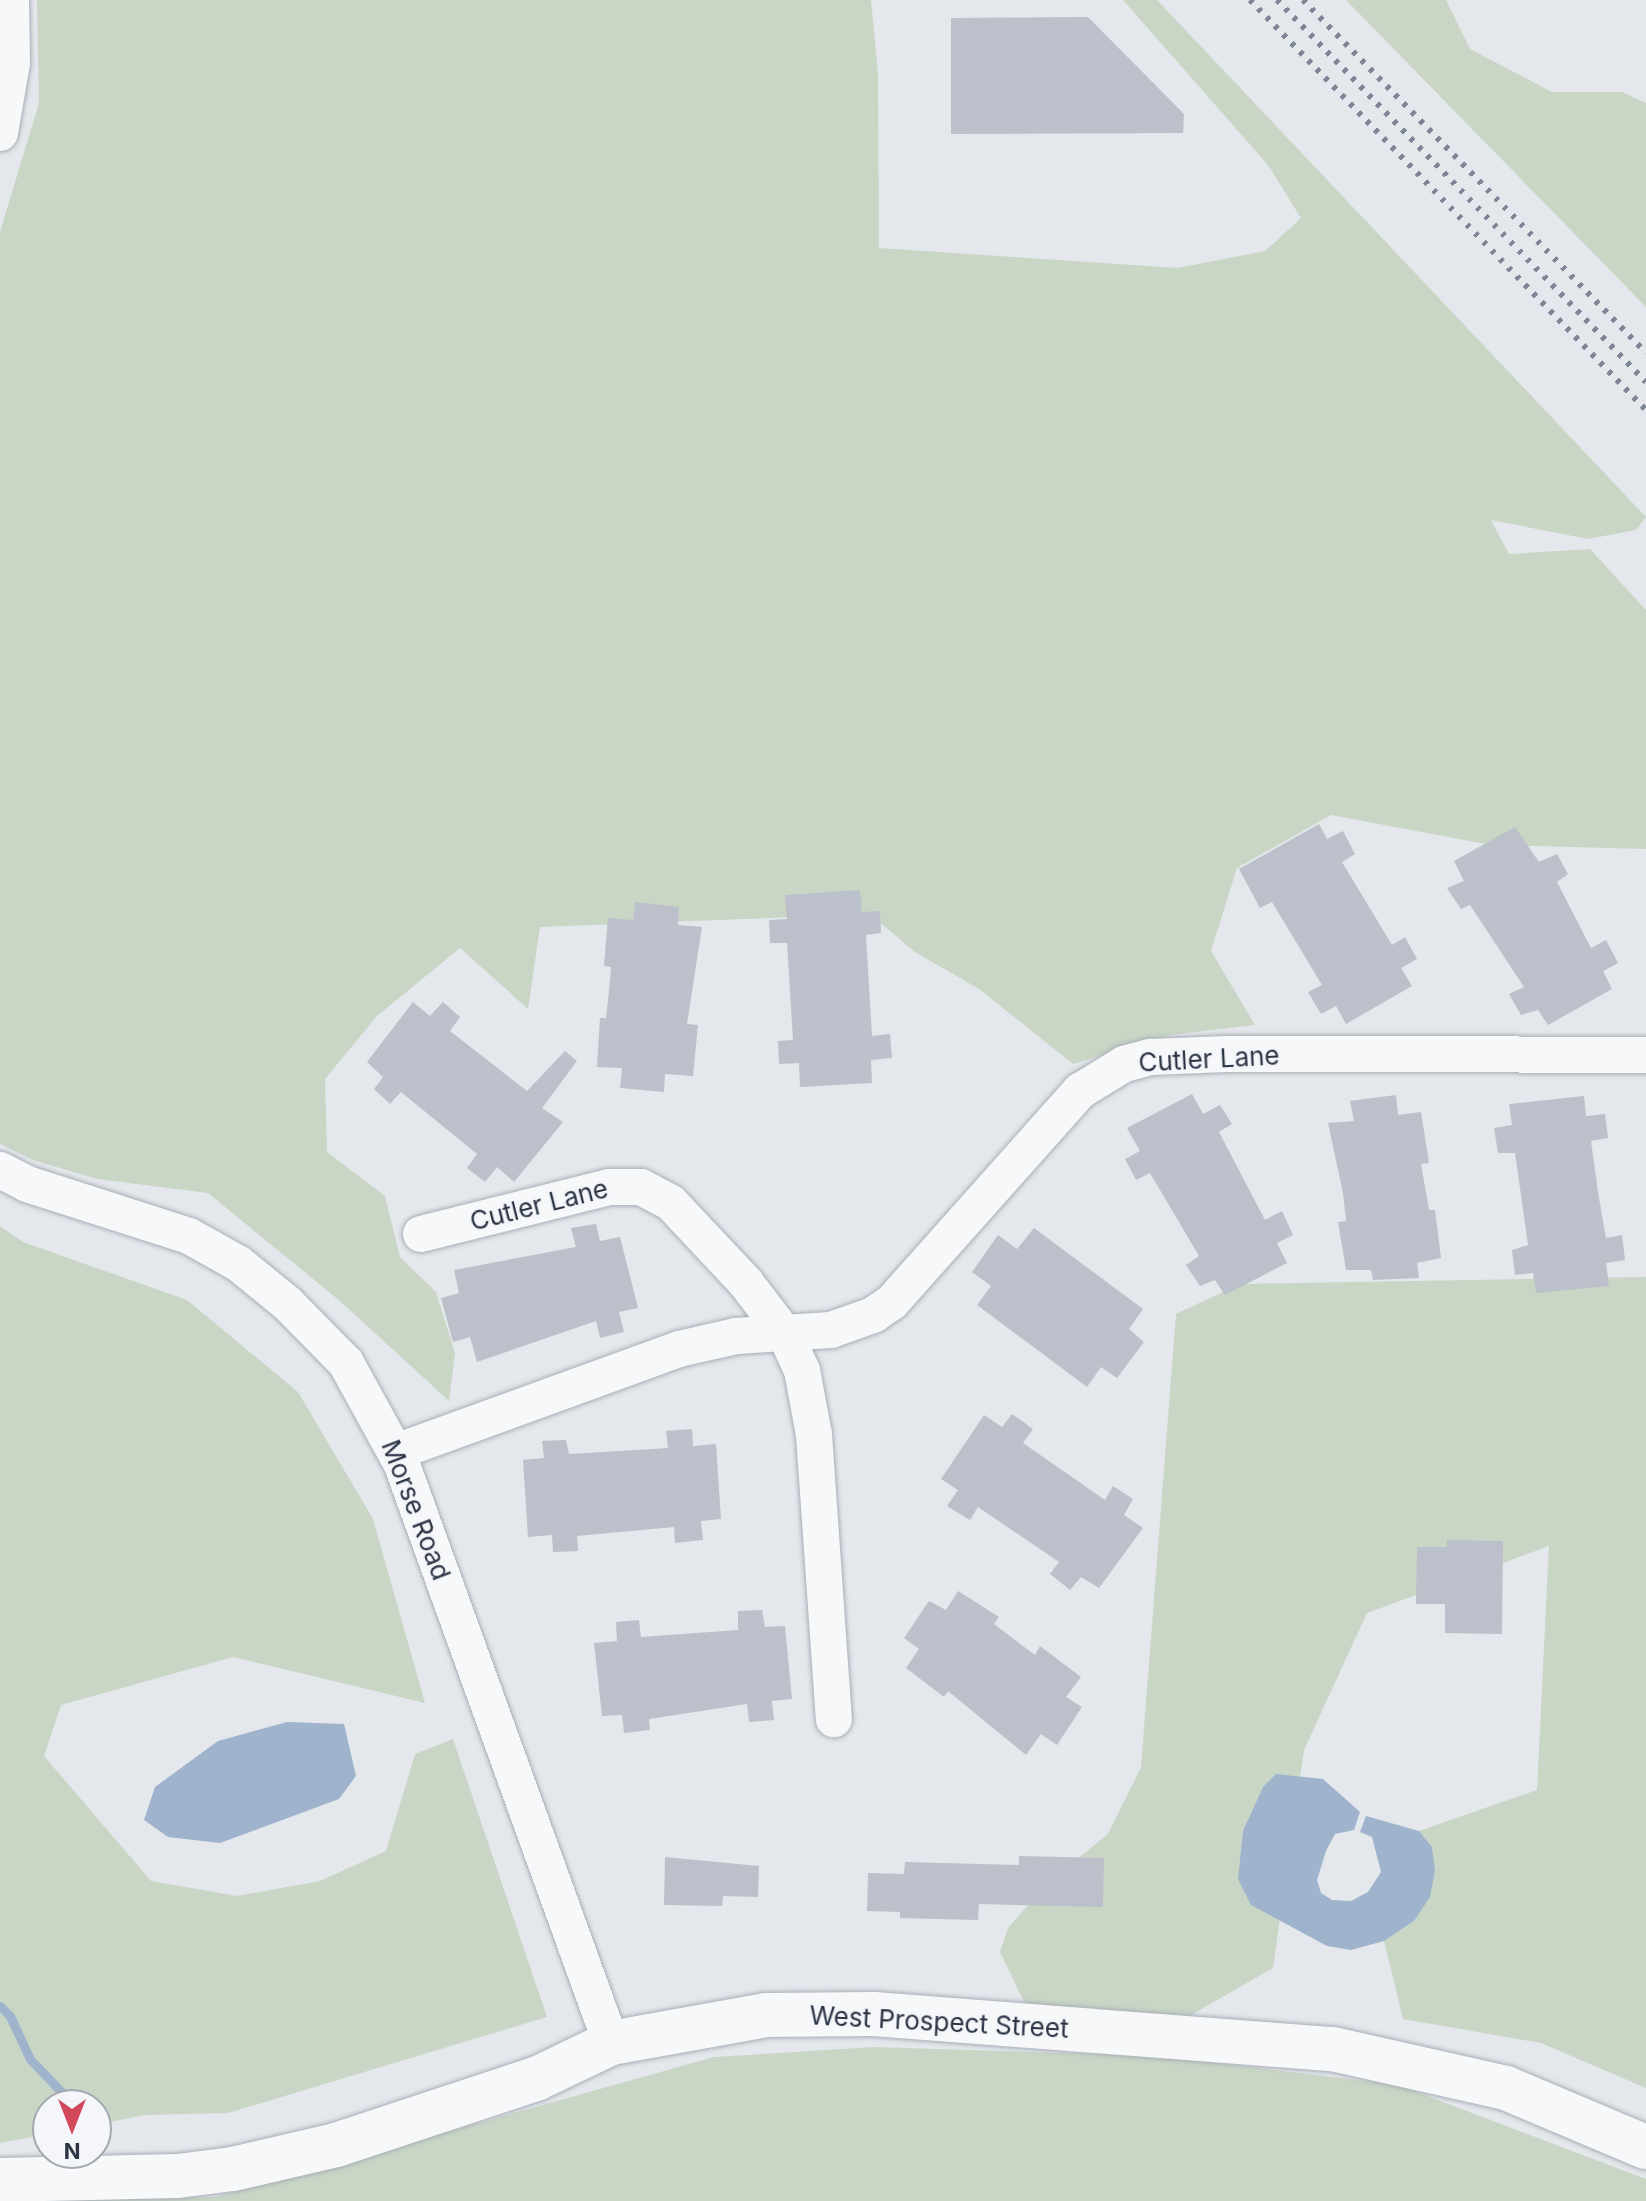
<!DOCTYPE html>
<html>
<head>
<meta charset="utf-8">
<style>
  body { margin:0 }
  #map { position:relative; width:1646px; height:2201px; overflow:hidden; background:#e4e7ec; font-family:Inter,sans-serif }
  div>[style] { position:absolute }
  .green>* { inset:0; background:#c9d6c5 }
  .water>* { inset:0; background:#9fb4cc }
  .stream>* { height:9px; margin:-4.5px; padding:0 4.5px; transform-origin:4.5px; border-radius:4.5px; background:#9fb4cc }
  .building>* { inset:0; background:#bbc0ca }
  .roads { filter:drop-shadow(0 0 2px #a9aeb7) drop-shadow(0 0 2px #a9aeb7) }
  .minor>* { height:36px; margin:-18px; padding:0 18px; transform-origin:18px; border-radius:18px; background:#f7f8fa }
  .tertiary>* { height:44px; margin:-22px; padding:0 22px; transform-origin:22px; border-radius:22px; background:#f7f8fa }
  .rail>* { height:6px; margin-top:-3px; transform-origin:0; background:repeating-linear-gradient(90deg,#7d8696 0 4px,transparent 0 12px) }
  span { translate:-50% -50%; white-space:nowrap; text-align:center; line-height:1.15; -webkit-text-stroke:6px #f4f6f9; paint-order:stroke }
  .street-label { font-size:26px; color:#2b3445 }
  .north { position:absolute; left:32px; top:2089px; width:80px; height:80px; box-sizing:border-box; background:#f4f6f9; border:2px solid #a4a8b1; border-radius:50%; rotate:180deg; font-size:22px; font-weight:700; line-height:32px; text-align:center; color:#2b3445 }
  .north::after { content:''; display:block; margin:auto; width:28px; height:36px; background:#d1495b; clip-path:polygon(50% 0,100% 100%,50% 72%,0 100%) }
</style>
</head>
<body>
<div id="map">
  <div class="green">
    <i style="clip-path:polygon(37px 0,871px 0,878px 72px,879px 248px,1178px 268px,1265px 251px,1301px 218px,1268px 165px,1123px 0,1157px 0,1646px 517px,1636px 530px,1588px 539px,1491px 520px,1509px 554px,1590px 549px,1646px 610px,1646px 849px,1491px 845px,1331px 815px,1237px 868px,1211px 951px,1255px 1025px,1170px 1035px,1073px 1064px,979px 989px,915px 952px,870px 914px,540px 927px,528px 1009px,460px 948px,377px 1016px,325px 1079px,327px 1152px,385px 1196px,400px 1257px,436px 1292px,455px 1353px,449px 1401px,340px 1301px,208px 1193px,97px 1179px,33px 1160px,0 1144px,0 232px,39px 103px)"></i>
    <i style="clip-path:polygon(1346px 0,1446px 0,1470px 49px,1552px 92px,1622px 92px,1646px 103px,1646px 307px)"></i>
    <i style="clip-path:polygon(0 1226px,23px 1242px,187px 1300px,298px 1392px,373px 1519px,425px 1703px,233px 1657px,61px 1705px,44px 1756px,151px 1881px,237px 1896px,320px 1881px,386px 1851px,415px 1754px,453px 1739px,547px 2017px,228px 2113px,144px 2115px,96px 2125px,96px 2105px,48px 2105px,48px 2134px,0 2143px)"></i>
    <i style="clip-path:polygon(1646px 1277px,1646px 2088px,1541px 2043px,1403px 2019px,1384px 1941px,1414px 1921px,1435px 1870px,1432px 1848px,1419px 1831px,1537px 1790px,1549px 1546px,1367px 1613px,1304px 1750px,1273px 1968px,1191px 2015px,1027px 2008px,1000px 1952px,1008px 1928px,1047px 1884px,1108px 1834px,1141px 1767px,1176px 1314px,1240px 1284px)"></i>
    <i style="clip-path:polygon(874px 2047px,1160px 2056px,1398px 2085px,1646px 2179px,1646px 2201px,0 2201px,215px 2197px,714px 2057px)"></i>
  </div>
  <div class="water">
    <i style="clip-path:polygon(287px 1722px,344px 1724px,356px 1776px,339px 1799px,220px 1843px,168px 1837px,144px 1820px,155px 1787px,218px 1741px)"></i>
    <i style="clip-path:polygon(1276px 1774px,1323px 1779px,1360px 1812px,1354px 1830px,1335px 1834px,1326px 1851px,1317px 1880px,1321px 1893px,1332px 1900px,1351px 1901px,1368px 1892px,1381px 1872px,1372px 1837px,1360px 1832px,1366px 1816px,1419px 1831px,1432px 1847px,1435px 1870px,1430px 1897px,1414px 1921px,1384px 1941px,1351px 1950px,1327px 1946px,1251px 1905px,1238px 1879px,1243px 1831px,1263px 1787px)"></i>
  </div>
  <div class="stream">
    <i style="left:0;top:2006px;width:14px;rotate:45deg"></i>
    <i style="left:10px;top:2016px;width:47px;rotate:65.1deg"></i>
    <i style="left:30px;top:2059px;width:64px;rotate:46.3deg"></i>
    <i style="left:96px;top:2128px;width:12px;rotate:55deg"></i>
  </div>
  <div class="building">
    <i style="clip-path:polygon(1088px 17px,1184px 114px,1183px 133px,951px 134px,951px 18px)"></i>
    <i style="clip-path:polygon(1319px 824px,1327px 839px,1343px 831px,1355px 854px,1342px 862px,1392px 945px,1405px 937px,1417px 959px,1401px 968px,1412px 986px,1346px 1024px,1336px 1006px,1321px 1014px,1308px 992px,1322px 985px,1272px 902px,1260px 908px,1239px 869px)"></i>
    <i style="clip-path:polygon(1515px 827px,1539px 862px,1557px 854px,1568px 874px,1557px 882px,1591px 948px,1606px 940px,1618px 963px,1603px 971px,1612px 989px,1548px 1025px,1538px 1010px,1521px 1015px,1509px 994px,1524px 987px,1470px 905px,1461px 909px,1447px 888px,1464px 881px,1454px 861px)"></i>
    <i style="clip-path:polygon(860px 890px,862px 912px,880px 911px,881px 933px,866px 935px,872px 1036px,890px 1034px,892px 1058px,871px 1060px,872px 1083px,800px 1087px,799px 1063px,779px 1064px,778px 1041px,793px 1040px,787px 943px,770px 943px,769px 920px,787px 919px,785px 895px)"></i>
    <i style="clip-path:polygon(635px 902px,679px 907px,678px 925px,702px 927px,687px 1024px,698px 1025px,693px 1076px,665px 1074px,664px 1092px,620px 1088px,622px 1068px,597px 1067px,600px 1018px,606px 1018px,609px 991px,611px 967px,604px 966px,608px 918px,633px 920px)"></i>
    <i style="clip-path:polygon(413px 1002px,430px 1016px,443px 1002px,460px 1017px,450px 1031px,527px 1091px,565px 1051px,577px 1061px,542px 1108px,563px 1122px,514px 1182px,497px 1167px,485px 1182px,467px 1168px,477px 1154px,401px 1092px,390px 1104px,374px 1089px,383px 1077px,367px 1062px)"></i>
    <i style="clip-path:polygon(1192px 1094px,1203px 1114px,1220px 1105px,1232px 1124px,1219px 1132px,1265px 1220px,1282px 1211px,1293px 1235px,1277px 1243px,1287px 1263px,1225px 1295px,1215px 1280px,1200px 1286px,1186px 1265px,1199px 1256px,1150px 1173px,1136px 1180px,1125px 1159px,1140px 1151px,1127px 1128px)"></i>
    <i style="clip-path:polygon(1396px 1095px,1398px 1115px,1421px 1112px,1429px 1163px,1421px 1164px,1429px 1210px,1435px 1210px,1441px 1258px,1417px 1263px,1419px 1278px,1373px 1280px,1371px 1270px,1346px 1270px,1338px 1222px,1346px 1221px,1343px 1193px,1328px 1123px,1354px 1121px,1350px 1101px)"></i>
    <i style="clip-path:polygon(1584px 1096px,1586px 1116px,1605px 1114px,1608px 1138px,1591px 1141px,1598px 1192px,1606px 1238px,1622px 1235px,1625px 1260px,1606px 1263px,1609px 1286px,1536px 1293px,1533px 1273px,1515px 1275px,1512px 1250px,1528px 1245px,1515px 1153px,1498px 1153px,1494px 1128px,1512px 1125px,1509px 1104px)"></i>
    <i style="clip-path:polygon(596px 1224px,600px 1241px,620px 1237px,638px 1308px,619px 1312px,624px 1332px,600px 1338px,596px 1321px,477px 1362px,470px 1337px,453px 1342px,441px 1298px,459px 1293px,454px 1270px,576px 1247px,571px 1228px)"></i>
    <i style="clip-path:polygon(1034px 1228px,1143px 1309px,1129px 1329px,1144px 1342px,1117px 1378px,1101px 1367px,1087px 1387px,977px 1305px,991px 1286px,972px 1272px,998px 1235px,1017px 1249px)"></i>
    <i style="clip-path:polygon(1012px 1414px,1033px 1429px,1023px 1443px,1105px 1500px,1113px 1486px,1133px 1499px,1124px 1515px,1143px 1528px,1099px 1588px,1081px 1577px,1070px 1590px,1050px 1574px,1059px 1562px,978px 1507px,970px 1520px,947px 1506px,958px 1490px,941px 1479px,984px 1415px,1002px 1427px)"></i>
    <i style="clip-path:polygon(692px 1429px,693px 1446px,716px 1444px,721px 1519px,701px 1521px,703px 1540px,675px 1543px,674px 1527px,577px 1536px,578px 1551px,553px 1552px,552px 1535px,528px 1537px,523px 1460px,544px 1458px,542px 1441px,566px 1440px,569px 1454px,668px 1448px,666px 1431px)"></i>
    <i style="clip-path:polygon(1447px 1540px,1503px 1541px,1502px 1634px,1445px 1633px,1445px 1604px,1416px 1604px,1417px 1547px,1447px 1547px)"></i>
    <i style="clip-path:polygon(958px 1591px,999px 1617px,994px 1624px,1035px 1655px,1040px 1646px,1081px 1677px,1066px 1697px,1082px 1707px,1057px 1745px,1041px 1734px,1026px 1755px,948px 1691px,944px 1697px,906px 1668px,919px 1649px,904px 1638px,929px 1601px,946px 1610px)"></i>
    <i style="clip-path:polygon(762px 1610px,765px 1627px,785px 1626px,792px 1699px,772px 1701px,774px 1720px,749px 1722px,747px 1704px,649px 1719px,650px 1730px,624px 1733px,622px 1715px,602px 1716px,594px 1643px,617px 1641px,616px 1622px,639px 1620px,641px 1637px,738px 1630px,738px 1611px)"></i>
    <i style="clip-path:polygon(1019px 1856px,1104px 1858px,1103px 1907px,979px 1904px,978px 1920px,900px 1918px,900px 1912px,867px 1911px,868px 1873px,904px 1874px,905px 1862px,1019px 1865px)"></i>
    <i style="clip-path:polygon(665px 1857px,759px 1866px,758px 1897px,723px 1896px,722px 1906px,664px 1905px)"></i>
  </div>
  <div class="roads">
    <div class="minor">
      <i style="left:0;top:133px;width:71px;rotate:-80.3deg"></i>
      <i style="left:12px;top:63px;width:63px;rotate:-90.9deg"></i>
      <i style="left:0;top:1170px;width:30px;rotate:27deg"></i>
      <i style="left:27px;top:1184px;width:170px;rotate:17.8deg"></i>
      <i style="left:189px;top:1236px;width:57px;rotate:29.2deg"></i>
      <i style="left:239px;top:1264px;width:63px;rotate:39.2deg"></i>
      <i style="left:288px;top:1304px;width:83px;rotate:45.5deg"></i>
      <i style="left:346px;top:1363px;width:116px;rotate:61.2deg"></i>
      <i style="left:402px;top:1465px;width:615px;rotate:70.12deg"></i>
      <i style="left:421px;top:1234px;width:194px;rotate:-14deg"></i>
      <i style="left:609px;top:1187px;width:32px"></i>
      <i style="left:641px;top:1187px;width:34px;rotate:28deg"></i>
      <i style="left:671px;top:1203px;width:110px;rotate:46.8deg"></i>
      <i style="left:746px;top:1283px;width:64px;rotate:52.6deg"></i>
      <i style="left:785px;top:1334px;width:40px;rotate:65deg"></i>
      <i style="left:802px;top:1370px;width:66px;rotate:79.5deg"></i>
      <i style="left:814px;top:1435px;width:285px;rotate:86deg"></i>
      <i style="left:396px;top:1452px;width:301px;rotate:-20deg"></i>
      <i style="left:679px;top:1349px;width:58px;rotate:-12.8deg"></i>
      <i style="left:736px;top:1336px;width:95px;rotate:-3.6deg"></i>
      <i style="left:831px;top:1330px;width:45px;rotate:-19.7deg"></i>
      <i style="left:873px;top:1315px;width:23px;rotate:-34deg"></i>
      <i style="left:892px;top:1302px;width:283px;rotate:-48.3deg"></i>
      <i style="left:1080px;top:1091px;width:52px;rotate:-31.5deg"></i>
      <i style="left:1124px;top:1064px;width:28px;rotate:-15deg"></i>
      <i style="left:1151px;top:1057px;width:75px;rotate:-2.3deg"></i>
      <i style="left:1226px;top:1054px;width:420px;rotate:0.1deg"></i>
    </div>
    <div class="tertiary">
      <i style="left:0;top:2180px;width:178px;rotate:-1.3deg"></i>
      <i style="left:178px;top:2176px;width:55px;rotate:-7.3deg"></i>
      <i style="left:233px;top:2169px;width:106px;rotate:-13.1deg"></i>
      <i style="left:336px;top:2145px;width:211px;rotate:-18.3deg"></i>
      <i style="left:536px;top:2079px;width:83px;rotate:-25.6deg"></i>
      <i style="left:611px;top:2043px;width:158px;rotate:-10.2deg"></i>
      <i style="left:766px;top:2015px;width:108px;rotate:-0.5deg"></i>
      <i style="left:874px;top:2014px;width:460px;rotate:4.4deg"></i>
      <i style="left:1333px;top:2049px;width:177px;rotate:12.7deg"></i>
      <i style="left:1506px;top:2088px;width:152px;rotate:22.9deg"></i>
    </div>
  </div>
  <div class="rail">
    <i style="left:1250px;top:0;width:570px;rotate:46deg"></i>
    <i style="left:1277px;top:0;width:531px;rotate:45.99deg"></i>
    <i style="left:1303px;top:0;width:492px;rotate:45.8deg"></i>
  </div>
  <div class="street-label">
    <span style="left:1209px;top:1059px;rotate:-3deg">Cutler Lane</span>
    <span style="left:539px;top:1205px;rotate:-14deg">Cutler Lane</span>
    <span style="left:416px;top:1510px;rotate:69deg">Morse Road</span>
    <span style="left:939px;top:2022px;rotate:3deg">West Prospect Street</span>
  </div>
  <div class="north">N</div>
</div>
</body>
</html>
